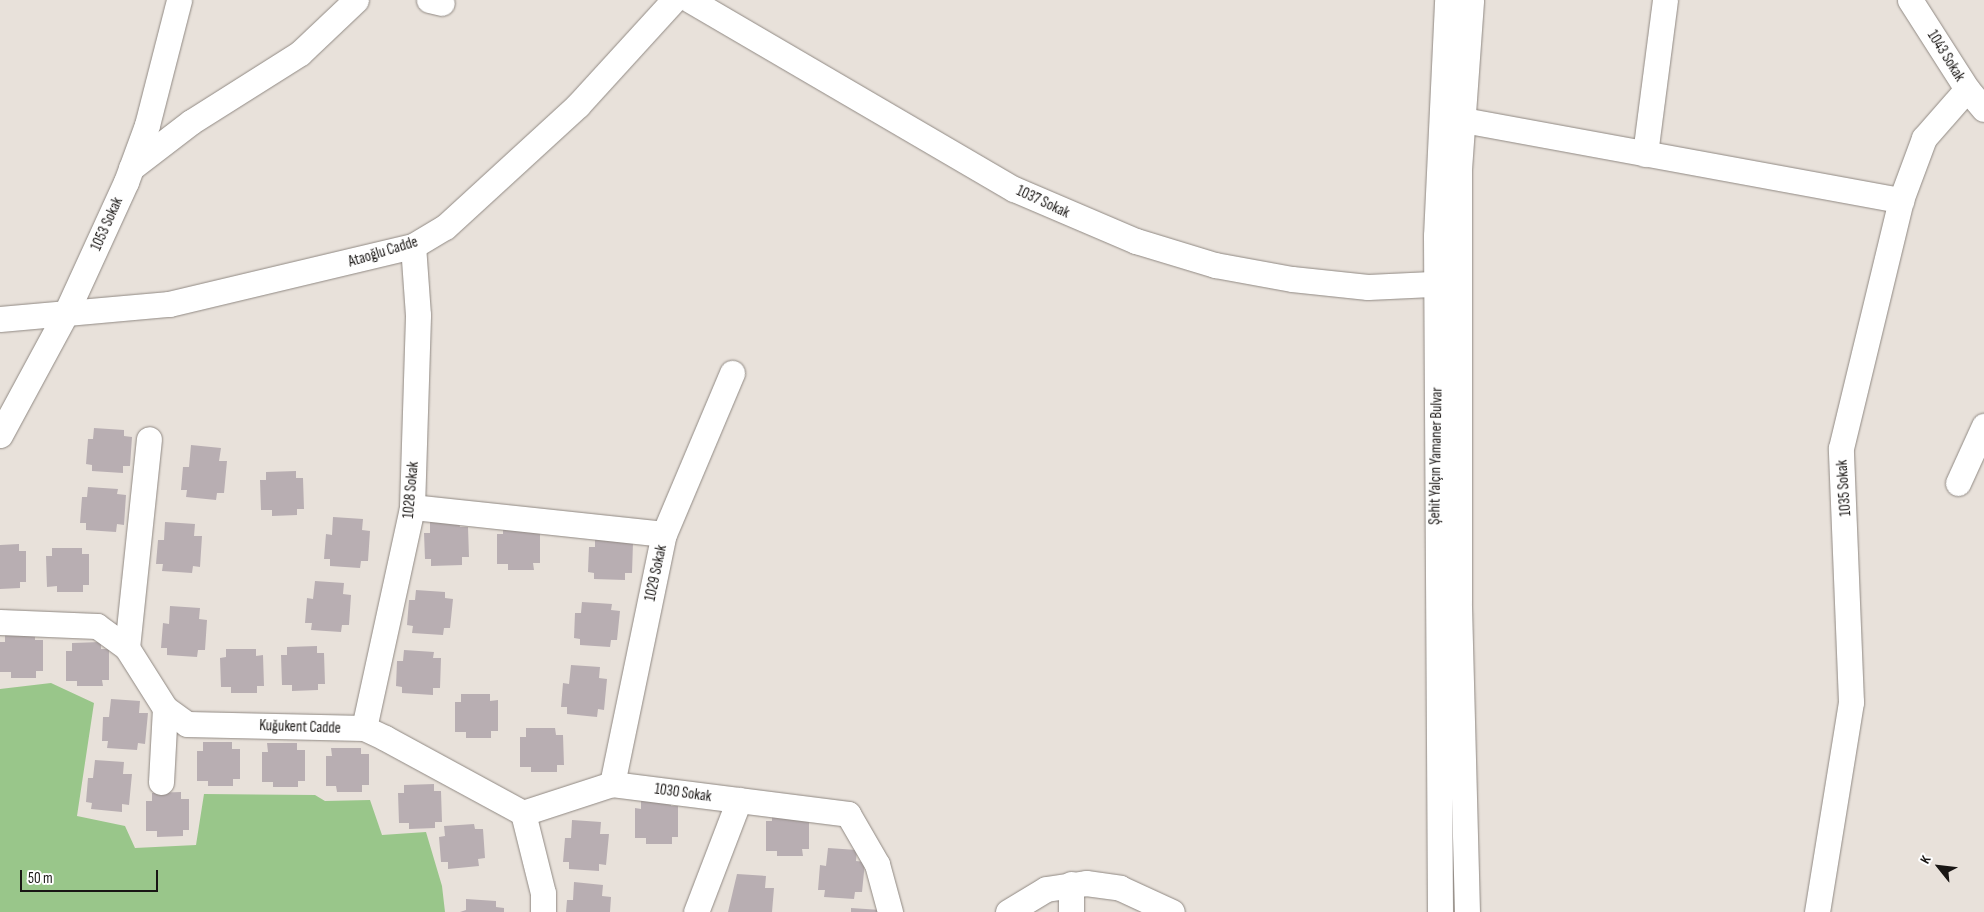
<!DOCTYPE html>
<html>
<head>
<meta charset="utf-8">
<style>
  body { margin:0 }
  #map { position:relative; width:1984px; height:912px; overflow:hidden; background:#e8e1da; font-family:"Sofia Sans Condensed",sans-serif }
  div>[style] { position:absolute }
  .green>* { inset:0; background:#99c68a }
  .building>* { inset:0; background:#b8aeb2 }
  .roads { filter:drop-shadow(0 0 1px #908983) drop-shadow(0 0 1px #908983) }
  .minor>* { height:25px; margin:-12.5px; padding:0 12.5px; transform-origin:12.5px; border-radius:12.5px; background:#fff }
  span { translate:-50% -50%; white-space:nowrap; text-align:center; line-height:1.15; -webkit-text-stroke:4px #fff; paint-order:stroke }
  .street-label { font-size:15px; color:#191614 }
  .north { position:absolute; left:1914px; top:842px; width:50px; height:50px; -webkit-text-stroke:4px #fff; paint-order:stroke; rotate:299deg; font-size:14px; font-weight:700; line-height:20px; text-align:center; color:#191614 }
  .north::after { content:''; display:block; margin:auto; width:18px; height:22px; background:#191614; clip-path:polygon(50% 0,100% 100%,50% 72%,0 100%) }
  .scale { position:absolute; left:20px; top:870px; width:138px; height:22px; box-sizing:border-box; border:2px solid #191614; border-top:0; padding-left:6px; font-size:15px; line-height:18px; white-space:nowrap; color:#191614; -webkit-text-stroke:4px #fff; paint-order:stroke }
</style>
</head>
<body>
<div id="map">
  <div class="green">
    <i style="clip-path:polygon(51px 683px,94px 703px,77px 816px,125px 826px,135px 848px,196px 845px,204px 794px,315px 795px,325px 801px,370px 800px,382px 835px,426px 832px,442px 886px,445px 912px,0 912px,0 689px)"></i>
  </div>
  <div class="building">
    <i style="clip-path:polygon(94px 428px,124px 430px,124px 436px,132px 437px,130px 466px,123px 466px,123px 473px,92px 471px,92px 465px,86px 464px,88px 439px,93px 439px)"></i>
    <i style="clip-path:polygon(191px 445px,221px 448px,219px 461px,227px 461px,224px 493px,217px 493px,216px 500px,186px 497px,187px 490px,181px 490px,183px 467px,189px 467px)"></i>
    <i style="clip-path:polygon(296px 471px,296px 478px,303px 478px,304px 509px,297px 509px,297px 515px,272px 516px,272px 510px,261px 510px,260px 480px,266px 480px,266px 472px)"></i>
    <i style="clip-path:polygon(88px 487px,118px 489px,117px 494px,126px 495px,124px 525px,117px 524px,116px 532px,86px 530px,86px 523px,80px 523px,82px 497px,87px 497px)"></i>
    <i style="clip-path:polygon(333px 517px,363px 519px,362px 530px,370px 531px,368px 561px,361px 561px,360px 568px,330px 566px,330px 559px,324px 559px,326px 534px,332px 535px)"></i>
    <i style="clip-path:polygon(165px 522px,195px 524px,194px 536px,202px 536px,200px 567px,193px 566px,192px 573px,162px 571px,163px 564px,156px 564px,158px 540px,164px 540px)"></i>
    <i style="clip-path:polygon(430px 522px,459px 522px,460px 527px,468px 527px,469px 557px,462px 557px,462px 565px,431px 566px,431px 559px,425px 559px,424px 533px,430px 533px)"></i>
    <i style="clip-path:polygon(503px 526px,540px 532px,540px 563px,533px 563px,534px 570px,508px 570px,508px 564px,497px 564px,497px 534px,503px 534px)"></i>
    <i style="clip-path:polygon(595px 536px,625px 537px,625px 543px,633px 543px,632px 573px,625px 573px,625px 580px,594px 579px,594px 573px,588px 572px,589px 547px,595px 547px)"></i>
    <i style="clip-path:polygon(19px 544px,19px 551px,26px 551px,26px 582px,20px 582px,20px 588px,0 589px,0 545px)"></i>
    <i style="clip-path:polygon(52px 548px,82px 548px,82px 554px,89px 554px,89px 585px,83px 585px,83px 592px,57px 592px,57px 586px,47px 587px,46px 556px,52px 556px)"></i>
    <i style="clip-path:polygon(315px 581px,344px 583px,343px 594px,351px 595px,349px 625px,342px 625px,341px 632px,311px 630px,312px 623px,305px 623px,307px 598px,313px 599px)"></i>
    <i style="clip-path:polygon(416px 590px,445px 592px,445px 598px,453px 599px,450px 628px,444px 628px,443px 635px,412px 633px,413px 626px,407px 625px,409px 600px,415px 600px)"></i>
    <i style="clip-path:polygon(582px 602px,612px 604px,611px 610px,620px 611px,617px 640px,611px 640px,610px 647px,580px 645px,580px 639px,574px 638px,575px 613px,581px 613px)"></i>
    <i style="clip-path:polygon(170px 606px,200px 608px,199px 619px,207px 620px,205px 650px,198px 650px,197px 657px,167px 655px,167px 648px,161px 648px,163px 623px,169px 624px)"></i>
    <i style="clip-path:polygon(5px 634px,35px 634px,35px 640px,43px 640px,43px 671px,36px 671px,36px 678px,11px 678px,11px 672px,0 672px,0 642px,5px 642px)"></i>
    <i style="clip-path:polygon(101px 642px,101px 649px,109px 649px,109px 680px,102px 680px,103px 686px,77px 686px,77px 681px,66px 681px,66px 651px,72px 651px,72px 643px)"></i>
    <i style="clip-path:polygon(317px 646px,317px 653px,324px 653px,325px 684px,318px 684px,318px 690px,292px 691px,292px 685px,282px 685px,281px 655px,287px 655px,287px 647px)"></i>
    <i style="clip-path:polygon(226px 649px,256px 649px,256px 656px,263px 655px,264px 686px,257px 686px,257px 693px,231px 693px,231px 687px,221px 687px,220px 658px,226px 657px)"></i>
    <i style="clip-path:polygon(404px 650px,434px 652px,433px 658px,441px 658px,440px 688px,433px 688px,433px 695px,402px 693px,402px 687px,396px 686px,397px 661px,403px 661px)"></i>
    <i style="clip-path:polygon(571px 665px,600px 667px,599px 678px,607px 679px,604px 710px,598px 709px,597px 717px,567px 714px,567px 707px,561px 707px,563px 683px,569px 684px)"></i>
    <i style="clip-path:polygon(461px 694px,490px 694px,490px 701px,498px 700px,498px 731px,491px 731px,491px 738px,466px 738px,466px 732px,455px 732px,455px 702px,461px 702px)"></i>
    <i style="clip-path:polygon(111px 699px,140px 701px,139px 713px,148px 713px,145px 744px,138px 743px,137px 750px,107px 748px,108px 741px,102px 741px,103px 717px,109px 717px)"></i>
    <i style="clip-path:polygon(526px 728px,555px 728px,556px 735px,563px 735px,564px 765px,557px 765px,557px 772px,531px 772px,531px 767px,520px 767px,520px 737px,526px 737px)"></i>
    <i style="clip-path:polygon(203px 742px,232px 742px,232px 749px,240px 749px,240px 779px,233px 779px,233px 786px,208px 786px,208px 781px,197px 781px,197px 751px,203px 751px)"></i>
    <i style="clip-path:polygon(267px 743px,297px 743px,297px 750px,305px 750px,305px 781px,298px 781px,298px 787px,273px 787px,273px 782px,262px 782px,262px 752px,268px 752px)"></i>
    <i style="clip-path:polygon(331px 748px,361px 748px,361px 754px,369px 754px,369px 785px,362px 785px,362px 792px,337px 792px,336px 786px,326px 786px,326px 756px,332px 756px)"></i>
    <i style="clip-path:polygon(95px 760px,124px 762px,123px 774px,132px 774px,129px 805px,122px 804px,122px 812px,91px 809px,92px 803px,86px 802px,88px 778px,93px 778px)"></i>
    <i style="clip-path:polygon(434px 784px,434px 791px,441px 791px,442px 822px,435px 822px,435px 828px,409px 829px,409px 823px,399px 823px,398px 793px,404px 793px,404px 785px)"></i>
    <i style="clip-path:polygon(181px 792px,181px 799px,189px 799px,189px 830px,183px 830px,183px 836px,157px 837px,157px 831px,146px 831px,146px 801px,152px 801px,152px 793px)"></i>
    <i style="clip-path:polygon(641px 800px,671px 800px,671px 806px,678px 806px,678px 837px,672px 837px,672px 844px,646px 844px,646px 838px,635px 838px,635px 808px,641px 809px)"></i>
    <i style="clip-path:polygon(772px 812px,809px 819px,809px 849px,802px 849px,803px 856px,777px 856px,777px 851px,766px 851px,766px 821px,772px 821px)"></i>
    <i style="clip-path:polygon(572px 820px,601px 822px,600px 834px,609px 834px,606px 865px,599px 864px,599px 871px,569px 869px,569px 862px,563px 862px,565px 838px,571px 838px)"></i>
    <i style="clip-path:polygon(474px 824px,475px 829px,483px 829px,485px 858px,478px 859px,479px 866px,448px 869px,448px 862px,441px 862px,439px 837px,445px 836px,444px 826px)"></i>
    <i style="clip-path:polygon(828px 848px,857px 850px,856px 861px,865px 862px,862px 892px,855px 892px,854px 899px,824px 897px,825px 890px,818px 890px,820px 865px,826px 866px)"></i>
    <i style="clip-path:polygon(737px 874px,766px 876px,765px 888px,774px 888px,772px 912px,728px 912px)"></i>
    <i style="clip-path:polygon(574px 882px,603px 885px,602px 896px,611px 897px,610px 912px,566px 912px,567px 900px,573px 900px)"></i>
    <i style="clip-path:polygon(466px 899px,496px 901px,496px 907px,504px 908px,504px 912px,460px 912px,466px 910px)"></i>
    <i style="clip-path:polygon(851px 908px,881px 910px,881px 912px,851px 912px)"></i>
  </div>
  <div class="roads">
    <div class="minor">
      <i style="left:429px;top:0;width:13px;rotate:13deg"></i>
      <i style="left:690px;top:0;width:375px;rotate:30.3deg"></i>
      <i style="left:1014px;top:189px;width:133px;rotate:23.1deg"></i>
      <i style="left:1136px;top:241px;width:83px;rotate:16.9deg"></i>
      <i style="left:1215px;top:265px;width:78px;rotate:10.3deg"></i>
      <i style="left:1292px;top:279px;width:76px;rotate:6deg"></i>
      <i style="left:1368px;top:287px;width:85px;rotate:-2.7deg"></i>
      <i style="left:1910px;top:0;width:106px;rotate:57.4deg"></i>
      <i style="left:1967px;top:89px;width:26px;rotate:50deg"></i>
      <i style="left:1447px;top:117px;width:462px;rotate:10.4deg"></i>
      <i style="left:1645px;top:154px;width:155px;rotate:-82.6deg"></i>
      <i style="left:131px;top:168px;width:76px;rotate:-37.5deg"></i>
      <i style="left:191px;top:122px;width:129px;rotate:-32.3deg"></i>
      <i style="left:300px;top:53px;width:77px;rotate:-43.4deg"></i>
      <i style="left:0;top:319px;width:170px;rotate:-5.1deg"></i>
      <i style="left:169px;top:304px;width:251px;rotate:-13.4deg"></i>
      <i style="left:413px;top:246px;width:37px;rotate:-31deg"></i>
      <i style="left:445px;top:227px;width:180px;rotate:-42.5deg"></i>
      <i style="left:578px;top:105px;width:142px;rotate:-47.6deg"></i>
      <i style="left:0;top:435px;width:139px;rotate:-61.6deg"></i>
      <i style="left:66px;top:313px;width:144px;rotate:-65.4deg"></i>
      <i style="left:126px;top:182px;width:61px;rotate:-69.8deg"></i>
      <i style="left:147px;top:125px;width:129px;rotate:-75.6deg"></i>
      <i style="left:1958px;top:483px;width:63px;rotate:-65.5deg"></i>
      <i style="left:412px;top:507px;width:253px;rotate:6.1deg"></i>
      <i style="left:0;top:622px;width:97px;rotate:2.4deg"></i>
      <i style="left:97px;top:626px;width:37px;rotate:36deg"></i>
      <i style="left:127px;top:648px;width:71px;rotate:57.7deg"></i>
      <i style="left:165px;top:708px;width:27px;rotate:36deg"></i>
      <i style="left:187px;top:724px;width:177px;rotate:1.3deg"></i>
      <i style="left:364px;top:728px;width:23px;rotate:25deg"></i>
      <i style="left:385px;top:738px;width:157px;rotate:28.5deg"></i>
      <i style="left:523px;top:813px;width:82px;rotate:76deg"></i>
      <i style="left:543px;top:893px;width:19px;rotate:90deg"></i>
      <i style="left:127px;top:648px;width:210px;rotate:-84deg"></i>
      <i style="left:364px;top:728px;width:226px;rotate:-77.7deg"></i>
      <i style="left:412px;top:507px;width:192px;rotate:-88.2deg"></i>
      <i style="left:418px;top:315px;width:69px;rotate:-94.1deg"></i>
      <i style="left:161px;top:782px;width:74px;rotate:-86.9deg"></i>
      <i style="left:612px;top:784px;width:255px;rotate:-78.3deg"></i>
      <i style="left:664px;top:534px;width:175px;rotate:-67.1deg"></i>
      <i style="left:523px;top:813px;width:94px;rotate:-18deg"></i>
      <i style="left:612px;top:784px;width:238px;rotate:7.2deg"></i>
      <i style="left:848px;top:814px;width:58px;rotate:59.9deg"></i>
      <i style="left:877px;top:864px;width:50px;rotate:74.8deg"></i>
      <i style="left:1071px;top:884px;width:28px;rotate:90deg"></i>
      <i style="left:696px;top:912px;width:120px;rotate:-69deg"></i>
      <i style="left:1008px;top:912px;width:44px;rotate:-31.2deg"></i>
      <i style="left:1046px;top:889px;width:40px;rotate:-8.5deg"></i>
      <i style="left:1086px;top:883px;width:34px;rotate:8deg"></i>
      <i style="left:1120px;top:888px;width:57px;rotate:24.8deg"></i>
      <i style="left:1440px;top:912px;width:676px;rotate:-90.34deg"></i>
      <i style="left:1436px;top:236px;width:236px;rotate:-87.3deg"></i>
      <i style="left:1467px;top:912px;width:312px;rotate:-91.5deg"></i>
      <i style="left:1459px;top:600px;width:431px;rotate:-90deg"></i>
      <i style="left:1459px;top:169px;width:169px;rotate:-85.9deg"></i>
      <i style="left:1817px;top:912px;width:213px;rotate:-80.8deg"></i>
      <i style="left:1851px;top:702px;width:254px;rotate:-92.3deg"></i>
      <i style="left:1841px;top:448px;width:255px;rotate:-76.4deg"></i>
      <i style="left:1901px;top:200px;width:66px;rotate:-69.6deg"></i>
      <i style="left:1924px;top:138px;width:65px;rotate:-48.7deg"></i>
    </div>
  </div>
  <div class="street-label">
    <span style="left:1946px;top:56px;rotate:58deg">1043 Sokak</span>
    <span style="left:1043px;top:202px;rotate:25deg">1037 Sokak</span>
    <span style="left:107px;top:224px;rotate:-66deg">1053 Sokak</span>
    <span style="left:383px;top:252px;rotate:-17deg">Ataoğlu Cadde</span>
    <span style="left:1436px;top:456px;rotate:-89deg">Şehit Yalçın Yamaner Bulvar</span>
    <span style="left:1844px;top:488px;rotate:-94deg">1035 Sokak</span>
    <span style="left:411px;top:490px;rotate:-85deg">1028 Sokak</span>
    <span style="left:656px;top:573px;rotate:-78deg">1029 Sokak</span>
    <span style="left:300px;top:727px;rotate:2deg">Kuğukent Cadde</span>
    <span style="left:683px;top:793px;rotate:8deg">1030 Sokak</span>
  </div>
  <div class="north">K</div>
  <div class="scale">50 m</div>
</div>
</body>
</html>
